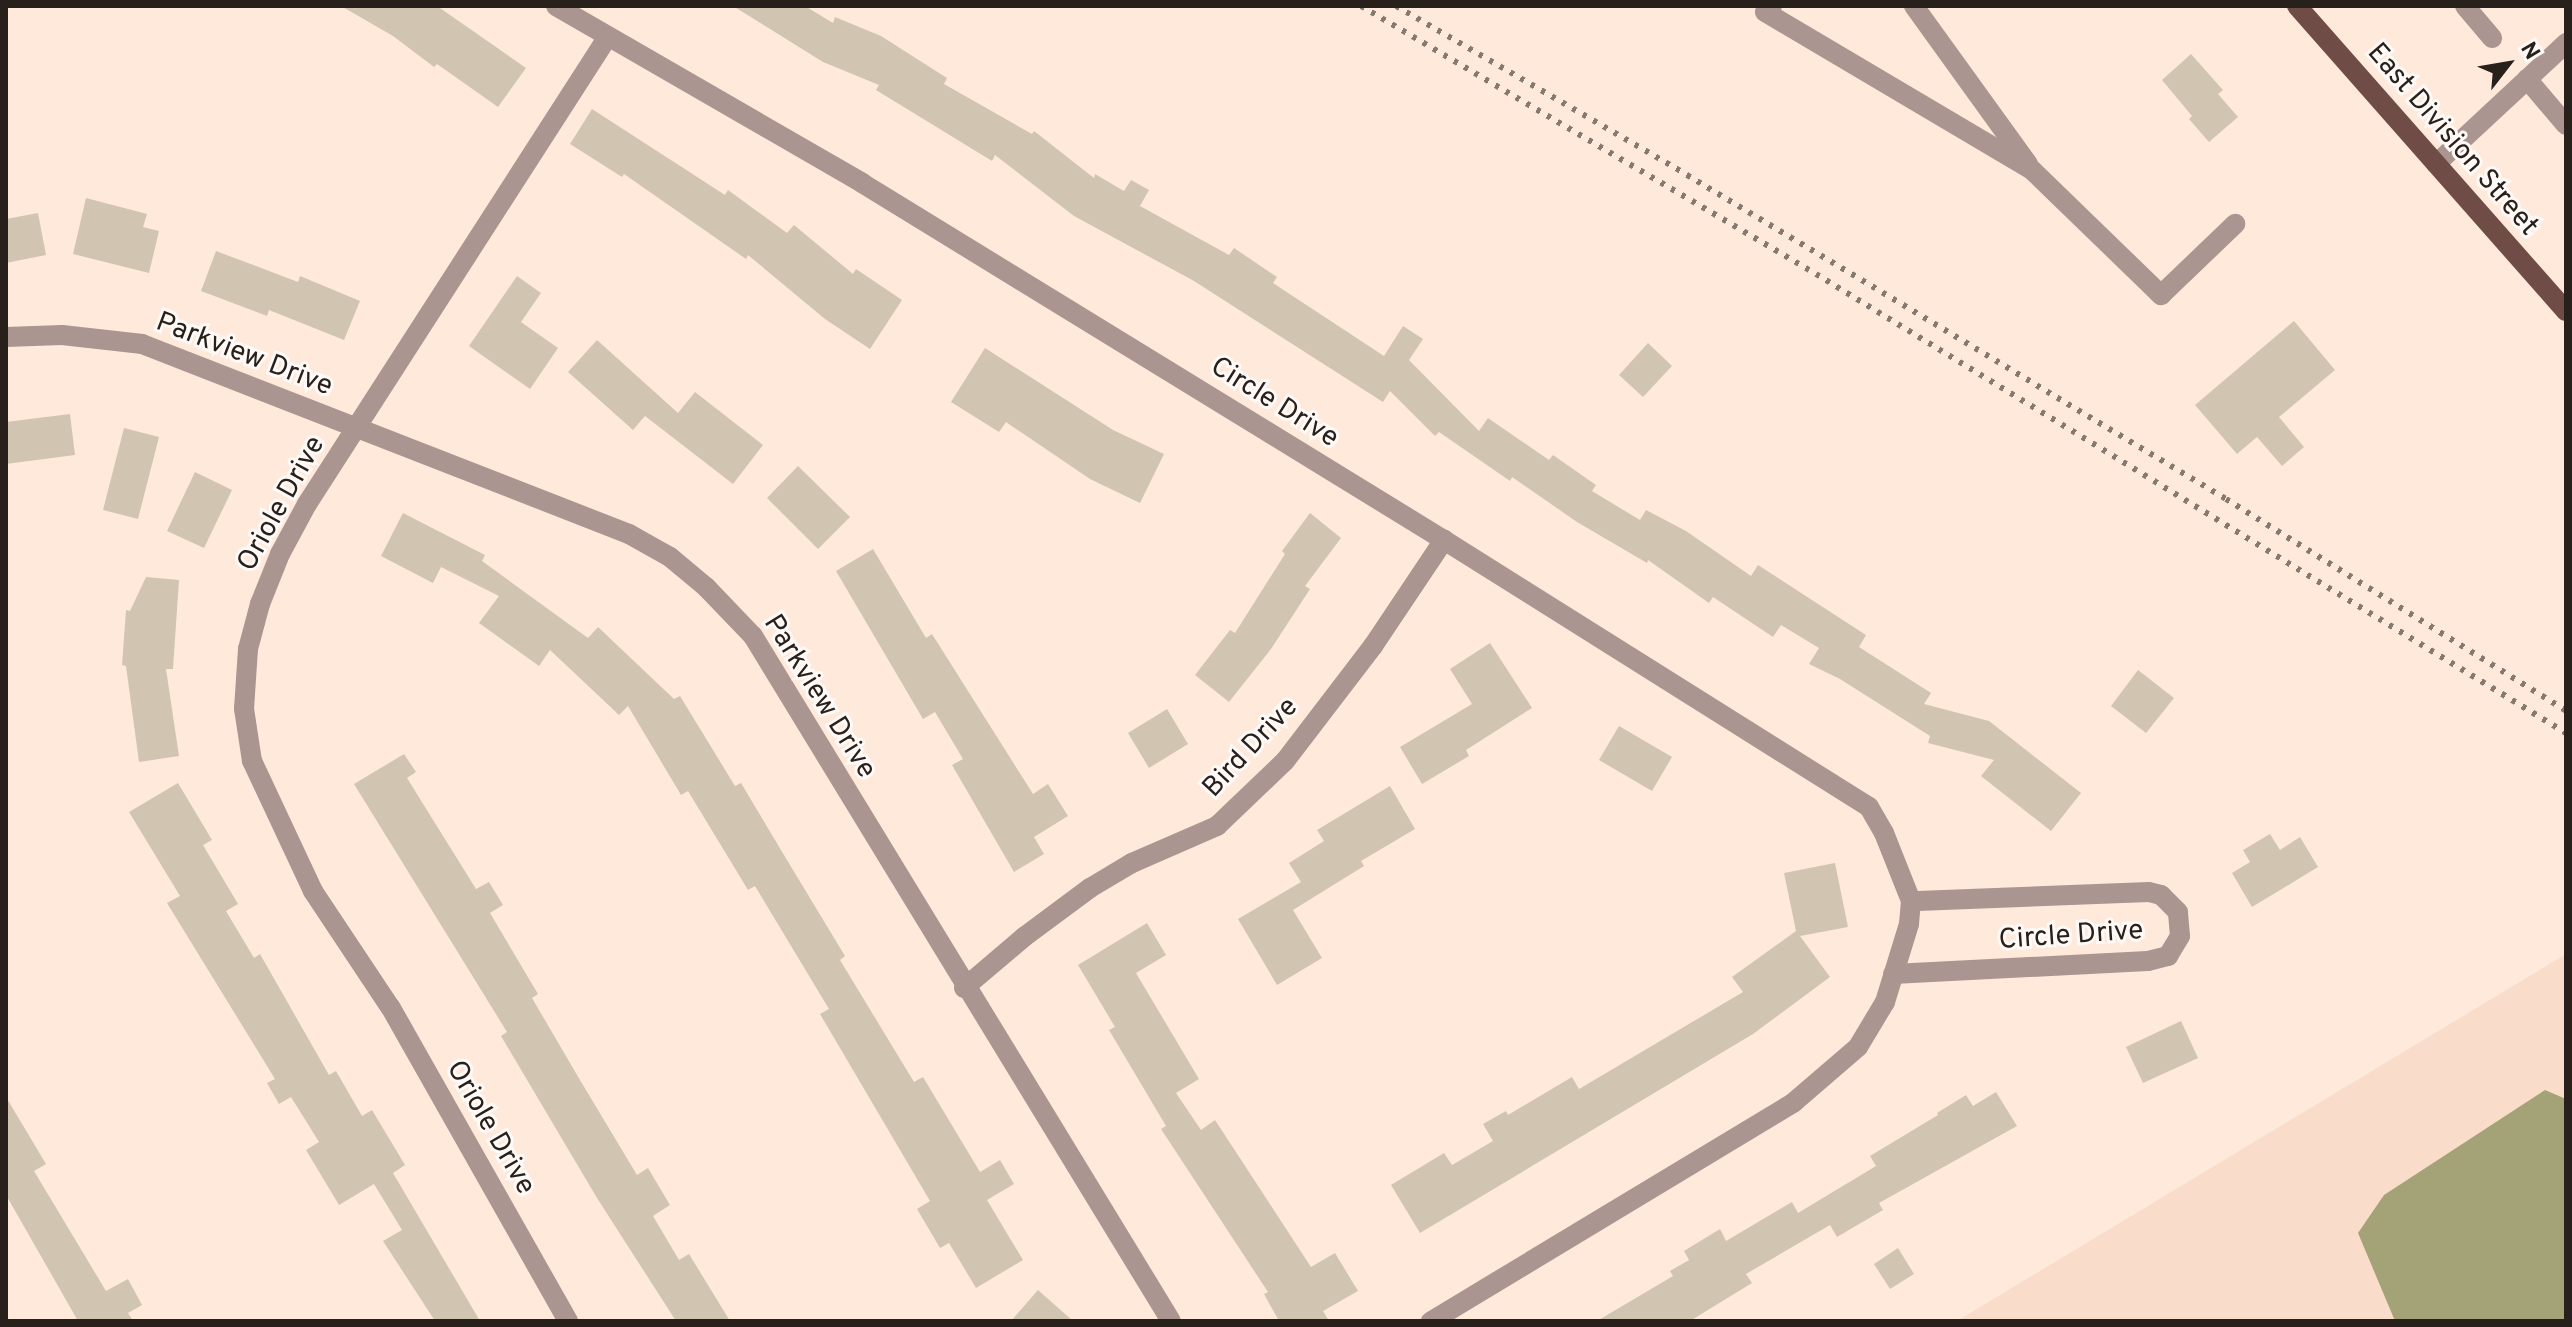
<!DOCTYPE html>
<html>
<head>
<meta charset="utf-8">
<style>
  body { margin:0 }
  #map { position:relative; width:2572px; height:1327px; overflow:hidden; background:#ffe9db; font-family:Overpass,sans-serif }
  div>[style] { position:absolute }
  .built>* { inset:0; background:#f9ddca }
  .water>* { inset:0; background:#a4a378 }
  .building>* { inset:0; background:#d1c5b1 }
  .minor>* { height:20px; margin:-10px; padding:0 10px; transform-origin:10px; border-radius:10px; background:#aa9591 }
  .major>* { height:20px; margin:-10px; padding:0 10px; transform-origin:10px; border-radius:10px; background:#704c46 }
  .rail>* { height:6px; margin-top:-3px; transform-origin:0; background:repeating-linear-gradient(90deg,#867970 0 4px,transparent 0 12px) }
  span { translate:-50% -50%; white-space:nowrap; text-align:center; line-height:1.15; -webkit-text-stroke:6px #fffaf7; paint-order:stroke }
  .street-label { font-size:28px; color:#27201b }
  .frame { position:absolute; inset:0; border:8px solid #27201b; pointer-events:none }
  .north { position:absolute; left:2468px; top:24px; width:80px; height:80px; -webkit-text-stroke:6px #fffaf7; paint-order:stroke; rotate:59deg; font-size:22px; font-weight:700; line-height:32px; text-align:center; color:#27201b }
  .north::after { content:''; display:block; margin:auto; width:28px; height:36px; background:#27201b; clip-path:polygon(50% 0,100% 100%,50% 72%,0 100%) }
</style>
</head>
<body>
<div id="map">
  <div class="built">
    <i style="clip-path:polygon(2566px 954px,2566px 1321px,1957px 1321px)"></i>
  </div>
  <div class="water">
    <i style="clip-path:polygon(2545px 1090px,2566px 1099px,2566px 1321px,2395px 1321px,2358px 1233px,2384px 1195px)"></i>
  </div>
  <div class="building">
    <i style="clip-path:polygon(341px 6px,437px 6px,526px 68px,498px 107px,437px 64px,434px 67px,393px 36px)"></i>
    <i style="clip-path:polygon(733px 6px,805px 6px,833px 23px,835px 17px,881px 36px,947px 78px,944px 84px,1032px 134px,1034px 131px,1094px 178px,1095px 174px,1124px 191px,1131px 180px,1149px 190px,1140px 206px,1229px 255px,1234px 248px,1277px 277px,1273px 283px,1384px 356px,1403px 326px,1423px 339px,1409px 360px,1479px 431px,1488px 418px,1549px 460px,1553px 455px,1596px 485px,1592px 491px,1640px 520px,1646px 510px,1686px 531px,1751px 576px,1758px 565px,1866px 635px,1859px 647px,1931px 693px,1924px 704px,1989px 721px,2081px 793px,2051px 831px,1981px 776px,1994px 760px,1928px 743px,1930px 736px,1840px 679px,1809px 664px,1819px 648px,1781px 625px,1773px 637px,1713px 597px,1709px 603px,1648px 560px,1647px 563px,1577px 522px,1512px 477px,1510px 481px,1439px 432px,1435px 436px,1390px 391px,1383px 402px,1194px 281px,1074px 216px,995px 155px,992px 161px,876px 90px,879px 85px,823px 62px)"></i>
    <i style="clip-path:polygon(2191px 54px,2223px 90px,2218px 94px,2238px 117px,2209px 142px,2189px 119px,2192px 116px,2162px 80px)"></i>
    <i style="clip-path:polygon(592px 109px,725px 195px,728px 190px,787px 233px,794px 225px,853px 274px,856px 269px,902px 300px,870px 349px,825px 319px,748px 255px,746px 259px,624px 174px,622px 177px,570px 144px)"></i>
    <i style="clip-path:polygon(86px 198px,147px 214px,143px 227px,159px 231px,149px 273px,73px 254px)"></i>
    <i style="clip-path:polygon(38px 213px,46px 255px,6px 263px,6px 219px)"></i>
    <i style="clip-path:polygon(216px 251px,298px 282px,300px 276px,360px 301px,344px 340px,269px 310px,267px 316px,201px 291px)"></i>
    <i style="clip-path:polygon(517px 276px,541px 293px,521px 322px,558px 348px,530px 389px,469px 346px)"></i>
    <i style="clip-path:polygon(2294px 321px,2335px 370px,2279px 417px,2304px 447px,2282px 466px,2257px 437px,2237px 454px,2195px 405px)"></i>
    <i style="clip-path:polygon(597px 340px,678px 413px,695px 392px,763px 445px,733px 484px,645px 416px,633px 430px,568px 372px)"></i>
    <i style="clip-path:polygon(1648px 343px,1672px 366px,1643px 397px,1619px 375px)"></i>
    <i style="clip-path:polygon(985px 348px,1113px 430px,1164px 454px,1140px 503px,1090px 479px,1006px 422px,999px 432px,951px 402px)"></i>
    <i style="clip-path:polygon(70px 414px,75px 455px,6px 464px,6px 422px)"></i>
    <i style="clip-path:polygon(124px 428px,159px 437px,138px 519px,103px 510px)"></i>
    <i style="clip-path:polygon(798px 466px,850px 517px,818px 549px,767px 498px)"></i>
    <i style="clip-path:polygon(195px 472px,232px 490px,204px 548px,167px 531px)"></i>
    <i style="clip-path:polygon(403px 513px,485px 555px,482px 561px,588px 638px,598px 627px,674px 699px,680px 696px,735px 786px,741px 783px,790px 865px,845px 956px,840px 960px,914px 1082px,923px 1077px,980px 1172px,1000px 1160px,1014px 1184px,987px 1200px,1023px 1260px,976px 1288px,949px 1243px,940px 1248px,917px 1209px,930px 1201px,820px 1014px,829px 1009px,755px 886px,748px 890px,688px 791px,681px 795px,628px 706px,619px 715px,550px 650px,539px 666px,479px 623px,499px 596px,441px 567px,433px 583px,381px 556px)"></i>
    <i style="clip-path:polygon(1310px 513px,1341px 538px,1305px 586px,1310px 589px,1271px 649px,1229px 702px,1195px 675px,1230px 630px,1235px 633px,1285px 554px,1282px 551px)"></i>
    <i style="clip-path:polygon(873px 549px,926px 638px,932px 634px,1033px 794px,1048px 784px,1068px 816px,1034px 837px,1044px 854px,1014px 872px,952px 765px,963px 759px,935px 712px,923px 719px,836px 571px)"></i>
    <i style="clip-path:polygon(146px 577px,179px 580px,173px 669px,166px 669px,179px 756px,139px 762px,126px 666px,122px 665px,126px 610px,130px 611px)"></i>
    <i style="clip-path:polygon(1490px 643px,1532px 708px,1466px 750px,1469px 756px,1422px 784px,1400px 747px,1472px 704px,1450px 669px)"></i>
    <i style="clip-path:polygon(2138px 670px,2174px 698px,2146px 733px,2111px 706px)"></i>
    <i style="clip-path:polygon(1167px 709px,1188px 744px,1149px 768px,1128px 733px)"></i>
    <i style="clip-path:polygon(1619px 726px,1672px 757px,1652px 791px,1599px 760px)"></i>
    <i style="clip-path:polygon(404px 754px,416px 772px,407px 778px,476px 889px,489px 882px,503px 905px,490px 913px,538px 994px,532px 998px,580px 1080px,637px 1175px,648px 1168px,670px 1205px,653px 1216px,679px 1260px,689px 1254px,730px 1321px,676px 1321px,597px 1198px,501px 1036px,507px 1032px,354px 784px)"></i>
    <i style="clip-path:polygon(178px 783px,212px 840px,203px 845px,238px 904px,226px 911px,254px 958px,260px 954px,329px 1075px,336px 1071px,362px 1116px,372px 1110px,405px 1165px,393px 1173px,480px 1321px,435px 1321px,383px 1241px,402px 1230px,374px 1184px,339px 1205px,306px 1150px,319px 1142px,291px 1097px,279px 1104px,267px 1083px,275px 1079px,167px 903px,180px 896px,129px 812px)"></i>
    <i style="clip-path:polygon(1390px 786px,1415px 829px,1361px 861px,1364px 866px,1293px 910px,1322px 958px,1277px 985px,1238px 919px,1301px 882px,1289px 863px,1324px 841px,1317px 830px)"></i>
    <i style="clip-path:polygon(2270px 834px,2280px 850px,2300px 837px,2318px 867px,2252px 907px,2232px 873px,2250px 862px,2243px 850px)"></i>
    <i style="clip-path:polygon(1835px 863px,1848px 927px,1800px 936px,1830px 977px,1753px 1034px,1420px 1233px,1391px 1185px,1444px 1153px,1452px 1165px,1493px 1141px,1483px 1124px,1506px 1111px,1508px 1115px,1572px 1077px,1579px 1089px,1743px 992px,1732px 977px,1796px 931px,1784px 873px)"></i>
    <i style="clip-path:polygon(1147px 923px,1166px 955px,1136px 973px,1199px 1079px,1176px 1093px,1201px 1130px,1215px 1120px,1311px 1267px,1335px 1253px,1358px 1291px,1323px 1311px,1329px 1321px,1279px 1321px,1264px 1294px,1268px 1292px,1161px 1129px,1166px 1126px,1109px 1030px,1115px 1027px,1078px 965px)"></i>
    <i style="clip-path:polygon(2181px 1021px,2198px 1058px,2143px 1083px,2126px 1047px)"></i>
    <i style="clip-path:polygon(1996px 1092px,2017px 1126px,1879px 1203px,1883px 1210px,1837px 1237px,1830px 1225px,1746px 1274px,1752px 1283px,1690px 1321px,1597px 1321px,1673px 1276px,1670px 1271px,1689px 1260px,1684px 1251px,1720px 1229px,1726px 1241px,1792px 1202px,1798px 1213px,1876px 1166px,1870px 1156px,1938px 1115px,1937px 1113px,1966px 1095px,1973px 1106px)"></i>
    <i style="clip-path:polygon(6px 1097px,46px 1164px,34px 1171px,106px 1291px,128px 1279px,142px 1305px,128px 1313px,133px 1321px,78px 1321px,6px 1195px)"></i>
    <i style="clip-path:polygon(1898px 1248px,1914px 1274px,1890px 1289px,1874px 1264px)"></i>
    <i style="clip-path:polygon(1038px 1290px,1073px 1321px,1011px 1321px)"></i>
  </div>
  <div class="minor">
    <i style="left:556px;top:6px;width:354px;rotate:30deg"></i>
    <i style="left:862px;top:183px;width:683px;rotate:31.53deg"></i>
    <i style="left:1444px;top:540px;width:502px;rotate:32.14deg"></i>
    <i style="left:1869px;top:807px;width:30px;rotate:60deg"></i>
    <i style="left:1884px;top:833px;width:73px;rotate:68.3deg"></i>
    <i style="left:1911px;top:901px;width:23px;rotate:95deg"></i>
    <i style="left:1909px;top:924px;width:82px;rotate:107.1deg"></i>
    <i style="left:1885px;top:1002px;width:52px;rotate:121deg"></i>
    <i style="left:1858px;top:1047px;width:86px;rotate:139.3deg"></i>
    <i style="left:1793px;top:1103px;width:423px;rotate:148.9deg"></i>
    <i style="left:1772px;top:6px;width:9px;rotate:139deg"></i>
    <i style="left:1765px;top:12px;width:310px;rotate:30.6deg"></i>
    <i style="left:2032px;top:170px;width:180px;rotate:44.1deg"></i>
    <i style="left:2161px;top:295px;width:103px;rotate:-43.8deg"></i>
    <i style="left:1914px;top:6px;width:195px;rotate:54.2deg"></i>
    <i style="left:2465px;top:6px;width:42px;rotate:49.8deg"></i>
    <i style="left:2527px;top:79px;width:60px;rotate:49.7deg"></i>
    <i style="left:2436px;top:164px;width:178px;rotate:-42.9deg"></i>
    <i style="left:6px;top:337px;width:56px;rotate:-2deg"></i>
    <i style="left:62px;top:335px;width:81px;rotate:6.4deg"></i>
    <i style="left:142px;top:344px;width:523px;rotate:21.31deg"></i>
    <i style="left:629px;top:534px;width:47px;rotate:29.3deg"></i>
    <i style="left:670px;top:557px;width:47px;rotate:39.8deg"></i>
    <i style="left:706px;top:587px;width:68px;rotate:46.2deg"></i>
    <i style="left:753px;top:636px;width:802px;rotate:58.61deg"></i>
    <i style="left:1893px;top:974px;width:255px;rotate:-2.9deg"></i>
    <i style="left:2148px;top:961px;width:21px;rotate:-14deg"></i>
    <i style="left:2168px;top:956px;width:23px;rotate:-59deg"></i>
    <i style="left:2180px;top:936px;width:24px;rotate:-95deg"></i>
    <i style="left:2178px;top:912px;width:24px;rotate:-135deg"></i>
    <i style="left:2161px;top:895px;width:12px;rotate:-166deg"></i>
    <i style="left:2149px;top:892px;width:238px;rotate:177.8deg"></i>
    <i style="left:964px;top:988px;width:79px;rotate:-40.4deg"></i>
    <i style="left:1024px;top:937px;width:82px;rotate:-36.6deg"></i>
    <i style="left:1090px;top:888px;width:49px;rotate:-30.8deg"></i>
    <i style="left:1132px;top:863px;width:93px;rotate:-23.5deg"></i>
    <i style="left:1217px;top:826px;width:94px;rotate:-43.7deg"></i>
    <i style="left:1285px;top:761px;width:145px;rotate:-52.6deg"></i>
    <i style="left:1373px;top:646px;width:128px;rotate:-56.2deg"></i>
    <i style="left:568px;top:1321px;width:361px;rotate:-119.5deg"></i>
    <i style="left:390px;top:1007px;width:139px;rotate:-123.6deg"></i>
    <i style="left:313px;top:891px;width:144px;rotate:-115.1deg"></i>
    <i style="left:252px;top:761px;width:53px;rotate:-98.7deg"></i>
    <i style="left:244px;top:709px;width:60px;rotate:-86.2deg"></i>
    <i style="left:248px;top:649px;width:47px;rotate:-75.1deg"></i>
    <i style="left:260px;top:604px;width:54px;rotate:-68.2deg"></i>
    <i style="left:280px;top:554px;width:57px;rotate:-61.6deg"></i>
    <i style="left:307px;top:504px;width:554px;rotate:-57.23deg"></i>
  </div>
  <div class="major">
    <i style="left:2297px;top:6px;width:407px;rotate:48.6deg"></i>
  </div>
  <div class="rail">
    <i style="left:1361px;top:6px;width:528px;rotate:30.5deg"></i>
    <i style="left:1816px;top:274px;width:879px;rotate:31.47deg"></i>
    <i style="left:1396px;top:6px;width:337px;rotate:30.1deg"></i>
    <i style="left:1687px;top:175px;width:629px;rotate:31.01deg"></i>
    <i style="left:2226px;top:499px;width:401px;rotate:31.9deg"></i>
  </div>
  <div class="street-label">
    <span style="left:2452px;top:140px;rotate:49deg">East Division Street</span>
    <span style="left:244px;top:355px;rotate:21deg">Parkview Drive</span>
    <span style="left:1274px;top:403px;rotate:32deg">Circle Drive</span>
    <span style="left:282px;top:504px;rotate:-61deg">Oriole Drive</span>
    <span style="left:819px;top:697px;rotate:58deg">Parkview Drive</span>
    <span style="left:1251px;top:748px;rotate:-47deg">Bird Drive</span>
    <span style="left:2071px;top:936px;rotate:-4deg">Circle Drive</span>
    <span style="left:490px;top:1128px;rotate:60deg">Oriole Drive</span>
  </div>
  <div class="frame"></div>
  <div class="north">N</div>
</div>
</body>
</html>
